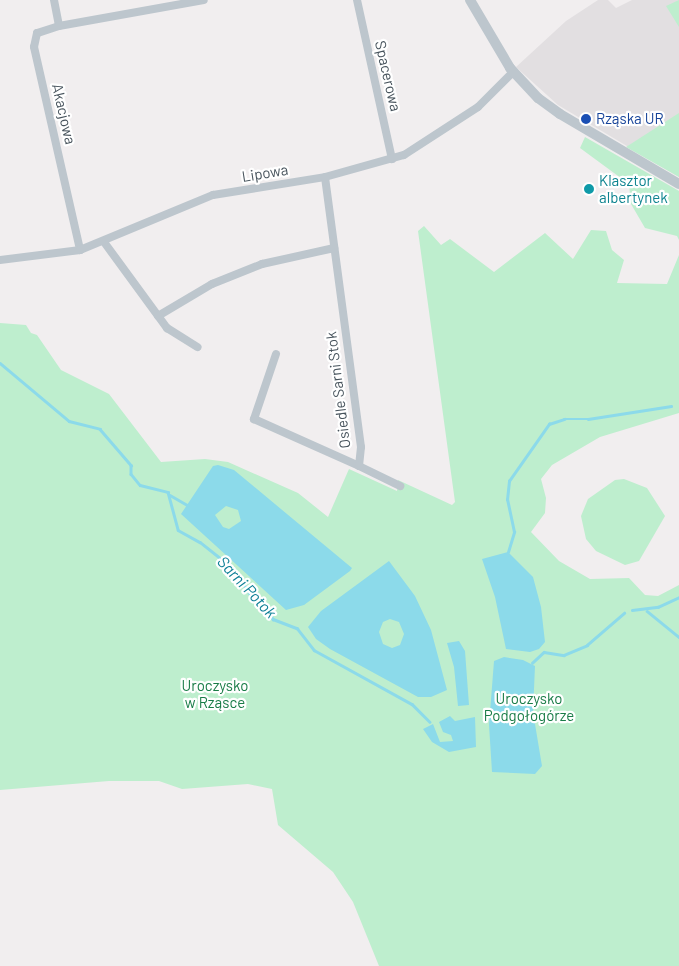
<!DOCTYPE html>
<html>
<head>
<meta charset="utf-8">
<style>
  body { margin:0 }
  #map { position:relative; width:679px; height:966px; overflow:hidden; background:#f1eeef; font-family:Barlow,sans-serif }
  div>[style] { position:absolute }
  .education>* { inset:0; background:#e2dfe1 }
  .green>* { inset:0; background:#beeece }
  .water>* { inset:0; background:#8cdaea }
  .stream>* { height:2.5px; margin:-1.25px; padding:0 1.25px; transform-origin:1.25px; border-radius:1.25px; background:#8cdaea }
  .minor>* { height:8px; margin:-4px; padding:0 4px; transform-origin:4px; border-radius:4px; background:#bdc6cd }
  .tertiary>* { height:10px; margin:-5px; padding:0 5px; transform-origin:5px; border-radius:5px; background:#bdc6cd }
  .dots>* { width:14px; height:14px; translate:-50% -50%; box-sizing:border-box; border:2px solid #fff; border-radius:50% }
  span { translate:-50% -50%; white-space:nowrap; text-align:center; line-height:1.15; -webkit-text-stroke:4.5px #fff; paint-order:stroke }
  .street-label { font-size:15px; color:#47535c }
  .transit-label { font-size:15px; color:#164399 }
  .left { translate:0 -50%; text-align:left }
  .culture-label { font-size:15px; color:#0d838f }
  .park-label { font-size:15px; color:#197c47 }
  .water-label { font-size:16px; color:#0f8097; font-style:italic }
</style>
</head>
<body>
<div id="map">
  <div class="education">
    <i style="clip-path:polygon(598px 0,608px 0,616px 8px,632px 0,679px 0,679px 177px,558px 105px,516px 67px,566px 21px)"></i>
  </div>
  <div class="green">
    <i style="clip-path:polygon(679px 0,679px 27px,666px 6px)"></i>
    <i style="clip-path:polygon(679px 113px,679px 177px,626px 147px)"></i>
    <i style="clip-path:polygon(585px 137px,679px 191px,679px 240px,677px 236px,645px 228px,631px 204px,629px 184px,580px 148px)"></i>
    <i style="clip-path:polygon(424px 226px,441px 245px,450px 239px,494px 272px,545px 233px,573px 259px,591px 230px,606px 231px,612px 250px,624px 260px,617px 283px,667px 284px,679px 255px,679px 413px,600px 437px,552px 465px,541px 479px,546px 498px,545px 513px,531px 532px,559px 561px,590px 579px,629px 578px,645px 595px,658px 596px,679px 585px,679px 966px,379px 966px,353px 902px,333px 872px,278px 825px,272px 789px,248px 784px,182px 789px,159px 781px,109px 781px,0 790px,0 323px,26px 325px,31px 333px,37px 335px,61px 370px,109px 394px,161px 462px,205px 459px,228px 462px,298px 493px,328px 517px,349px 469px,397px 491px,398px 480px,452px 505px,455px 502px,418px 231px)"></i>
    <i style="clip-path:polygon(624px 479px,647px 488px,665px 516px,639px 561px,625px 565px,596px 551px,586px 539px,581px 516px,588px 499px,615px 480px)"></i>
  </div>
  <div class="water">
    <i style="clip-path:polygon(evenodd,218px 465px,234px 470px,352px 568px,350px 571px,304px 605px,286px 610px,181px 514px,213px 466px,218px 465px,226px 506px,238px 510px,241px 521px,229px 529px,223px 527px,215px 515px,226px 506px)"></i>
    <i style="clip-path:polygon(508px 552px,533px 577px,541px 607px,545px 642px,539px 649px,530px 652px,506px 649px,495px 597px,482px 559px)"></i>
    <i style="clip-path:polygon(evenodd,389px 561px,415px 596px,431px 630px,447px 690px,431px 697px,418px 697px,330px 649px,316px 639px,308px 627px,321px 611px,389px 561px,390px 619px,399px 622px,404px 634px,400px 645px,392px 648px,383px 644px,379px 632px,383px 622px,390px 619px)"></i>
    <i style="clip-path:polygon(459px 641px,465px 651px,469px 705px,458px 706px,454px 667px,447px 643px)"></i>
    <i style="clip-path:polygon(504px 657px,523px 660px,535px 666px,533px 712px,542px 766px,535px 774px,492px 772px,489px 725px,494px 661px)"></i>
    <i style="clip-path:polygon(450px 716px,455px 721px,475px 717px,476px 747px,449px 752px,432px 742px,423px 729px,433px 724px,440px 742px,453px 741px,451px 735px,443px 732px,439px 722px)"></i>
  </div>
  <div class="stream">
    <i style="left:0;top:363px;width:90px;rotate:40deg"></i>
    <i style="left:69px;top:421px;width:32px;rotate:14deg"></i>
    <i style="left:100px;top:429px;width:48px;rotate:49.3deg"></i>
    <i style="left:131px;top:465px;width:9px;rotate:90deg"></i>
    <i style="left:131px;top:474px;width:14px;rotate:51deg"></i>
    <i style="left:140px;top:485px;width:29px;rotate:14deg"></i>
    <i style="left:168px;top:492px;width:39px;rotate:75deg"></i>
    <i style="left:178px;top:530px;width:25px;rotate:29deg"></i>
    <i style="left:200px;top:542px;width:43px;rotate:38.5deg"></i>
    <i style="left:234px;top:569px;width:30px;rotate:57deg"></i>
    <i style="left:250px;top:594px;width:18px;rotate:38deg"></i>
    <i style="left:264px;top:605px;width:17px;rotate:57deg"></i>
    <i style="left:273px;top:619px;width:26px;rotate:21deg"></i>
    <i style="left:297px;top:628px;width:28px;rotate:52deg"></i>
    <i style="left:314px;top:650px;width:112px;rotate:28.9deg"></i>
    <i style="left:412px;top:704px;width:25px;rotate:45deg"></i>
    <i style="left:170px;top:495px;width:20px;rotate:30deg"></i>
    <i style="left:508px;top:552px;width:21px;rotate:-73deg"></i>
    <i style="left:514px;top:532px;width:33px;rotate:-102deg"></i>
    <i style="left:507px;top:500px;width:19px;rotate:-84deg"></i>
    <i style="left:509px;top:481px;width:70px;rotate:-54.9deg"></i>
    <i style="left:549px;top:424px;width:16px;rotate:-18deg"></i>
    <i style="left:564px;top:419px;width:24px"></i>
    <i style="left:588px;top:419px;width:84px;rotate:-8.9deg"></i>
    <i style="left:632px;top:610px;width:26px;rotate:-7deg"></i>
    <i style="left:658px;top:607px;width:23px;rotate:-25deg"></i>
    <i style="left:647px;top:611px;width:41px;rotate:39.1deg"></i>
    <i style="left:532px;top:663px;width:16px;rotate:-43deg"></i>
    <i style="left:544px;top:652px;width:20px;rotate:9deg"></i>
    <i style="left:564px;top:655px;width:25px;rotate:-23deg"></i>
    <i style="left:587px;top:645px;width:49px;rotate:-40.9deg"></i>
  </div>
  <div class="minor">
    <i style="left:54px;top:0;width:26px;rotate:79deg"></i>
    <i style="left:59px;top:26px;width:23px;rotate:162deg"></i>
    <i style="left:37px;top:33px;width:14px;rotate:102deg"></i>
    <i style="left:34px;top:47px;width:208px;rotate:77.2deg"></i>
    <i style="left:357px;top:0;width:163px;rotate:77.6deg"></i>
    <i style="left:59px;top:26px;width:147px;rotate:-10.2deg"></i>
    <i style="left:104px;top:242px;width:107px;rotate:53.8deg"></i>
    <i style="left:167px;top:328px;width:36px;rotate:32deg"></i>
    <i style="left:0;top:260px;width:81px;rotate:-7.1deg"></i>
    <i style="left:80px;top:250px;width:144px;rotate:-22.5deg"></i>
    <i style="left:213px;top:195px;width:113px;rotate:-9.1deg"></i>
    <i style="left:325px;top:177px;width:82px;rotate:-15.6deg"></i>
    <i style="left:404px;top:155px;width:88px;rotate:-33deg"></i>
    <i style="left:478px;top:107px;width:49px;rotate:-45deg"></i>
    <i style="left:158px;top:316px;width:63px;rotate:-30.7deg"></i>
    <i style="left:212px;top:284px;width:54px;rotate:-21.8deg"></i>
    <i style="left:262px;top:264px;width:74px;rotate:-12.5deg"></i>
    <i style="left:276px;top:354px;width:69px;rotate:108.7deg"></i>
    <i style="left:254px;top:419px;width:115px;rotate:24.1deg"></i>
    <i style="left:359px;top:466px;width:19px;rotate:-84deg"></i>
    <i style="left:361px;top:447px;width:272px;rotate:-97.6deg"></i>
    <i style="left:359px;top:466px;width:46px;rotate:26deg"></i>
  </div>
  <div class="tertiary">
    <i style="left:470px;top:0;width:79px;rotate:59.5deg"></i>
    <i style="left:510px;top:68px;width:41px;rotate:47deg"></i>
    <i style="left:538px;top:98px;width:27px;rotate:36deg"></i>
    <i style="left:560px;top:114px;width:138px;rotate:30.5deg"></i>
  </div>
  <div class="dots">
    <i style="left:586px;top:119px;background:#1a4fb4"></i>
    <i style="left:589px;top:189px;background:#0f9aa8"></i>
  </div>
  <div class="street-label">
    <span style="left:388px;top:76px;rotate:77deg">Spacerowa</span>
    <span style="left:64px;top:114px;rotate:77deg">Akacjowa</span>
    <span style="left:265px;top:173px;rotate:-9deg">Lipowa</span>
    <span style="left:338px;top:390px;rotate:-97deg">Osiedle Sarni Stok</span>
  </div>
  <div class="transit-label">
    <span class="left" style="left:596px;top:119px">Rząska UR</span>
  </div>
  <div class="culture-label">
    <span class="left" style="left:599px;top:189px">Klasztor<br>albertynek</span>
  </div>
  <div class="park-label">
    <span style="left:215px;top:694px">Uroczysko<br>w Rząsce</span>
    <span style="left:529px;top:707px">Uroczysko<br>Podgołogórze</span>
  </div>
  <div class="water-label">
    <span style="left:247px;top:587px;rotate:47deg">Sarni Potok</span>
  </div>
</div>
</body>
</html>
